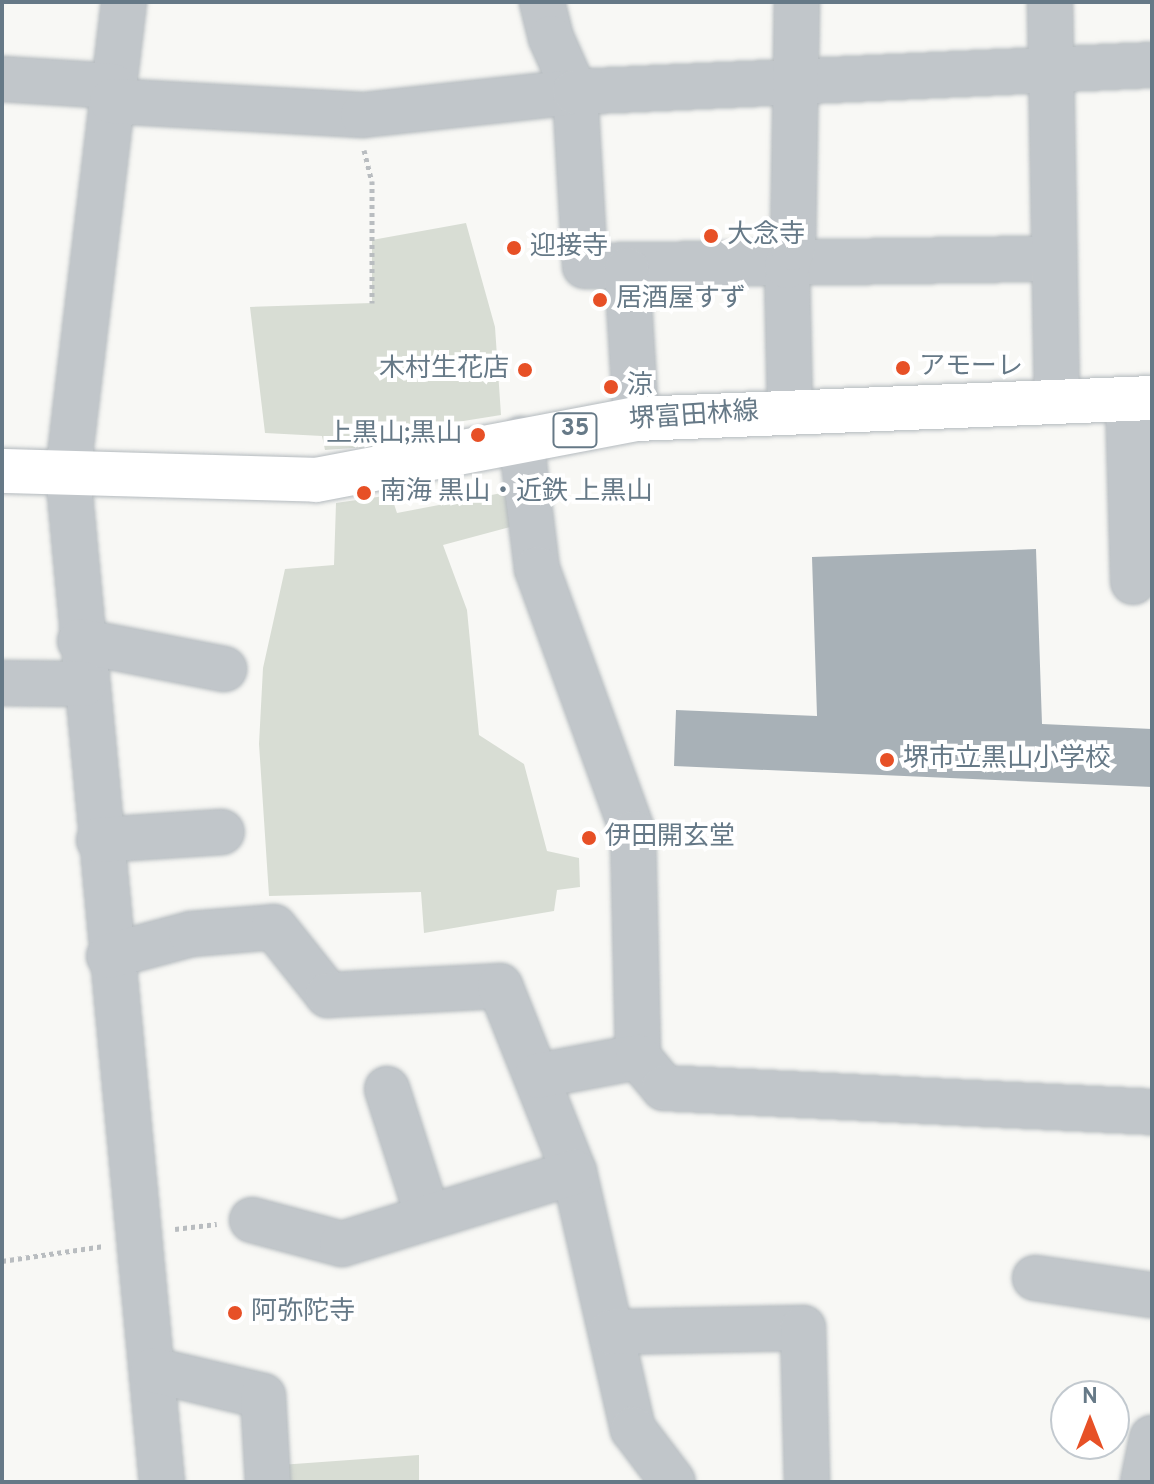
<!DOCTYPE html>
<html>
<head>
<meta charset="utf-8">
<style>
  body { margin:0 }
  #map { position:relative; width:1154px; height:1484px; overflow:hidden; background:#f8f8f5; font-family:Overpass,"Noto Sans JP",sans-serif }
  div>[style] { position:absolute }
  .green>* { inset:0; background:#d8ddd4 }
  .building>* { inset:0; background:#a8b1b7 }
  .path>* { height:5px; margin-top:-2.5px; transform-origin:0; background:repeating-linear-gradient(90deg,#b9bdc0 0 4px,transparent 0 8px) }
  .roads { filter:drop-shadow(0 0 2px #b4babe) drop-shadow(0 0 2px #b4babe) }
  .minor>* { height:44px; margin:-22px; padding:0 22px; transform-origin:22px; border-radius:22px; background:#c1c6ca }
  .major>* { height:44px; margin:-22px; padding:0 22px; transform-origin:22px; border-radius:22px; background:#fff }
  .dots>* { width:22px; height:22px; translate:-50% -50%; box-sizing:border-box; border:4px solid #fff; border-radius:50% }
  span { translate:-50% -50%; white-space:nowrap; text-align:center; line-height:1.15; -webkit-text-stroke:8px #fff; paint-order:stroke }
  .shield-label span { padding:2px 6px; background:#fff; border:2px solid; border-radius:6px; -webkit-text-stroke-width:0 }
  .shield-label { font-size:24px; color:#667987; font-weight:700 }
  .poi-label { font-size:26px; color:#667987 }
  .left { translate:0 -50%; text-align:left }
  .right { translate:-100% -50%; text-align:right }
  .street-label { font-size:26px; color:#667987 }
  .frame { position:absolute; inset:0; border:4px solid #667987; pointer-events:none }
  .north { position:absolute; left:1050px; top:1380px; width:80px; height:80px; box-sizing:border-box; background:#fff; border:2px solid #c2c9cf; border-radius:50%; rotate:0deg; font-size:22px; font-weight:700; line-height:32px; text-align:center; color:#667987 }
  .north::after { content:''; display:block; margin:auto; width:28px; height:36px; background:#e75026; clip-path:polygon(50% 0,100% 100%,50% 72%,0 100%) }
</style>
</head>
<body>
<div id="map">
  <div class="green">
    <i style="clip-path:polygon(466px 223px,495px 327px,501px 415px,451px 423px,396px 445px,325px 450px,322px 436px,265px 433px,250px 307px,372px 303px,372px 240px)"></i>
    <i style="clip-path:polygon(507px 492px,517px 525px,443px 545px,467px 610px,479px 735px,524px 764px,547px 851px,579px 858px,580px 887px,557px 890px,554px 911px,424px 933px,421px 892px,269px 896px,259px 744px,263px 668px,285px 569px,334px 565px,336px 503px,391px 495px,397px 513px)"></i>
    <i style="clip-path:polygon(419px 1455px,419px 1482px,281px 1482px,280px 1465px)"></i>
  </div>
  <div class="building">
    <i style="clip-path:polygon(1036px 549px,1042px 724px,1152px 729px,1152px 787px,674px 766px,676px 710px,817px 716px,812px 557px)"></i>
  </div>
  <div class="path">
    <i style="left:364px;top:150px;width:32px;rotate:76deg"></i>
    <i style="left:372px;top:181px;width:122px;rotate:90deg"></i>
    <i style="left:175px;top:1229px;width:42px;rotate:-6.8deg"></i>
    <i style="left:2px;top:1261px;width:103px;rotate:-8.4deg"></i>
  </div>
  <div class="roads">
    <div class="minor">
      <i style="left:124px;top:2px;width:474px;rotate:96.8deg"></i>
      <i style="left:68px;top:473px;width:1013px;rotate:84.68deg"></i>
      <i style="left:542px;top:2px;width:37px;rotate:76deg"></i>
      <i style="left:551px;top:38px;width:59px;rotate:66deg"></i>
      <i style="left:575px;top:92px;width:174px;rotate:86.7deg"></i>
      <i style="left:585px;top:266px;width:469px;rotate:-0.9deg"></i>
      <i style="left:1050px;top:2px;width:400px;rotate:89deg"></i>
      <i style="left:2px;top:79px;width:111px;rotate:3.6deg"></i>
      <i style="left:112px;top:101px;width:251px;rotate:3.2deg"></i>
      <i style="left:363px;top:115px;width:213px;rotate:-6.2deg"></i>
      <i style="left:575px;top:92px;width:578px;rotate:-2.68deg"></i>
      <i style="left:627px;top:270px;width:149px;rotate:86.5deg"></i>
      <i style="left:1128px;top:399px;width:183px;rotate:88.4deg"></i>
      <i style="left:790px;top:411px;width:145px;rotate:-91.2deg"></i>
      <i style="left:787px;top:266px;width:19px;rotate:-72deg"></i>
      <i style="left:793px;top:248px;width:246px;rotate:-89.1deg"></i>
      <i style="left:521px;top:439px;width:131px;rotate:83deg"></i>
      <i style="left:537px;top:569px;width:281px;rotate:70deg"></i>
      <i style="left:633px;top:833px;width:224px;rotate:88.7deg"></i>
      <i style="left:80px;top:641px;width:147px;rotate:11deg"></i>
      <i style="left:2px;top:683px;width:82px;rotate:0.7deg"></i>
      <i style="left:99px;top:840px;width:123px;rotate:-3.7deg"></i>
      <i style="left:109px;top:956px;width:85px;rotate:-15deg"></i>
      <i style="left:191px;top:934px;width:83px;rotate:-4.8deg"></i>
      <i style="left:274px;top:927px;width:87px;rotate:51.5deg"></i>
      <i style="left:328px;top:995px;width:172px;rotate:-3deg"></i>
      <i style="left:500px;top:986px;width:200px;rotate:68.3deg"></i>
      <i style="left:574px;top:1172px;width:264px;rotate:77.1deg"></i>
      <i style="left:633px;top:1429px;width:66px;rotate:53deg"></i>
      <i style="left:537px;top:1076px;width:103px;rotate:-10.7deg"></i>
      <i style="left:638px;top:1057px;width:40px;rotate:50deg"></i>
      <i style="left:664px;top:1088px;width:489px;rotate:2.8deg"></i>
      <i style="left:387px;top:1089px;width:134px;rotate:72.2deg"></i>
      <i style="left:252px;top:1220px;width:93px;rotate:14.9deg"></i>
      <i style="left:342px;top:1244px;width:243px;rotate:-17.2deg"></i>
      <i style="left:1035px;top:1278px;width:118px;rotate:8.3deg"></i>
      <i style="left:611px;top:1332px;width:192px;rotate:-1.2deg"></i>
      <i style="left:803px;top:1328px;width:154px;rotate:88.5deg"></i>
      <i style="left:153px;top:1370px;width:113px;rotate:13.3deg"></i>
      <i style="left:263px;top:1396px;width:86px;rotate:86.7deg"></i>
      <i style="left:1143px;top:1482px;width:45px;rotate:-78.4deg"></i>
    </div>
    <div class="major">
      <i style="left:2px;top:471px;width:314px;rotate:1.6deg"></i>
      <i style="left:316px;top:480px;width:326px;rotate:-10.8deg"></i>
      <i style="left:636px;top:419px;width:516px;rotate:-2.33deg"></i>
    </div>
  </div>
  <div class="dots">
    <i style="left:711px;top:236px;background:#e75026"></i>
    <i style="left:514px;top:248px;background:#e75026"></i>
    <i style="left:600px;top:300px;background:#e75026"></i>
    <i style="left:903px;top:368px;background:#e75026"></i>
    <i style="left:525px;top:370px;background:#e75026"></i>
    <i style="left:611px;top:387px;background:#e75026"></i>
    <i style="left:478px;top:435px;background:#e75026"></i>
    <i style="left:364px;top:493px;background:#e75026"></i>
    <i style="left:887px;top:760px;background:#e75026"></i>
    <i style="left:589px;top:838px;background:#e75026"></i>
    <i style="left:235px;top:1313px;background:#e75026"></i>
  </div>
  <div class="shield-label">
    <span style="left:575px;top:430px">35</span>
  </div>
  <div class="poi-label">
    <span class="left" style="left:727px;top:236px">大念寺</span>
    <span class="left" style="left:530px;top:248px">迎接寺</span>
    <span class="left" style="left:616px;top:300px">居酒屋すず</span>
    <span class="left" style="left:919px;top:368px">アモーレ</span>
    <span class="right" style="left:509px;top:370px">木村生花店</span>
    <span class="left" style="left:627px;top:387px">涼</span>
    <span class="right" style="left:462px;top:435px">上黒山;黒山</span>
    <span class="left" style="left:380px;top:493px">南海 黒山・近鉄 上黒山</span>
    <span class="left" style="left:903px;top:760px">堺市立黒山小学校</span>
    <span class="left" style="left:605px;top:838px">伊田開玄堂</span>
    <span class="left" style="left:251px;top:1313px">阿弥陀寺</span>
  </div>
  <div class="street-label">
    <span style="left:694px;top:417px;rotate:-4deg">堺富田林線</span>
  </div>
  <div class="frame"></div>
  <div class="north">N</div>
</div>
</body>
</html>
